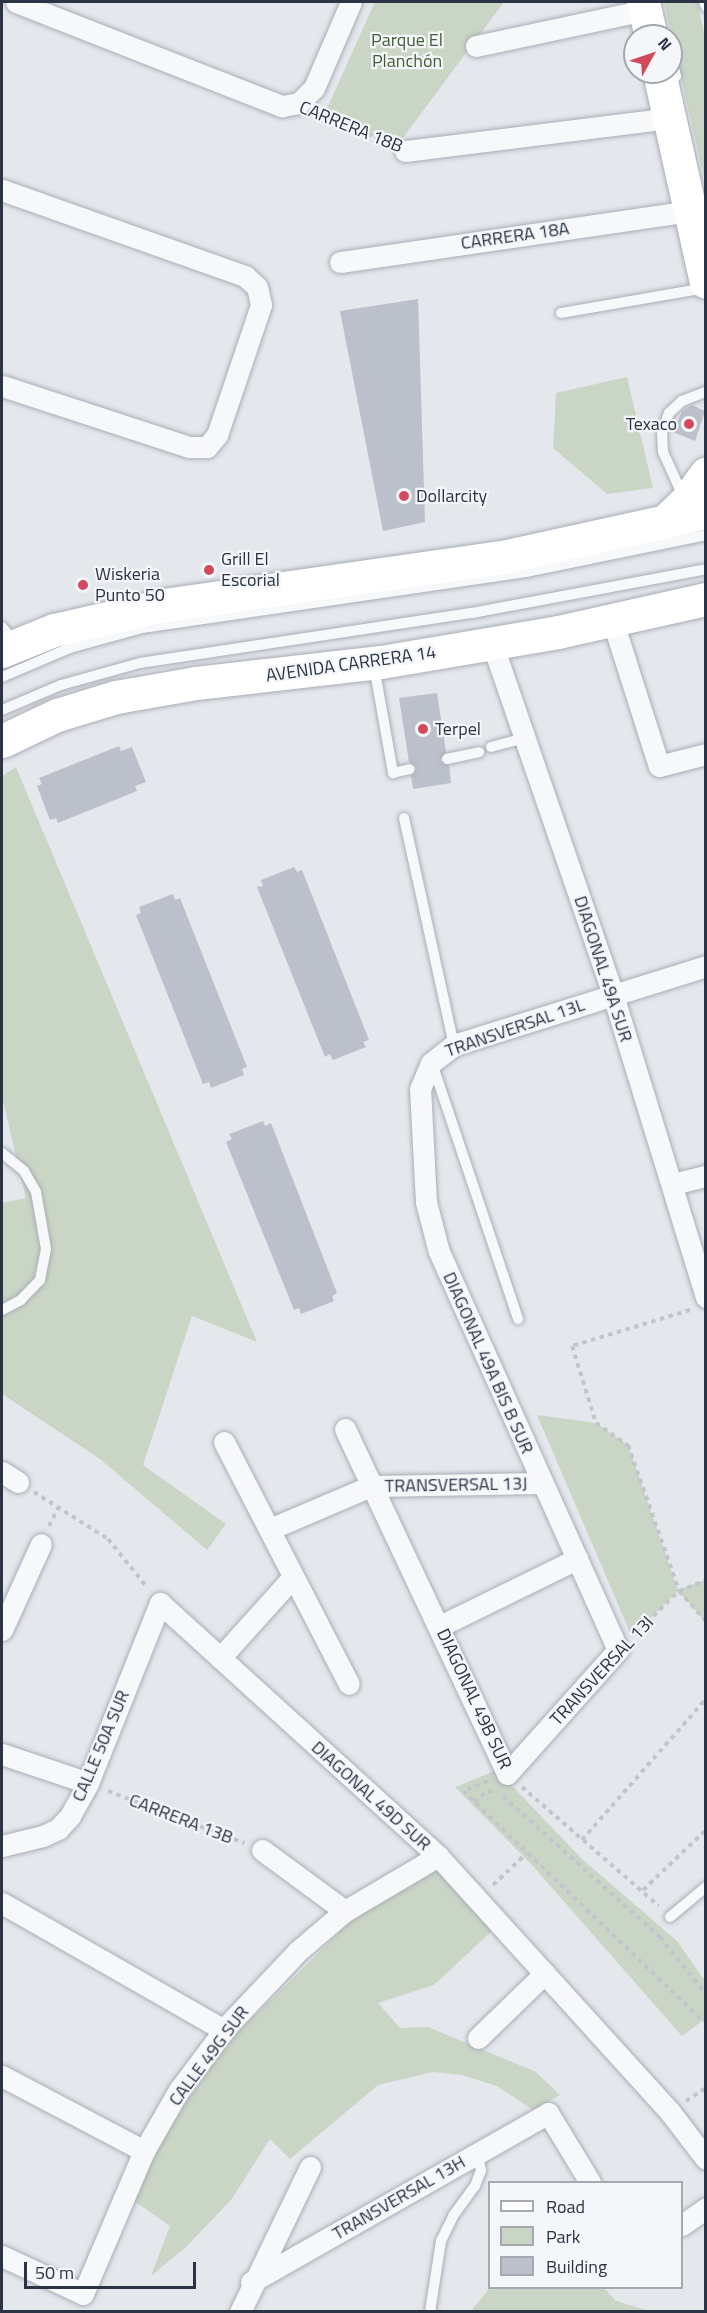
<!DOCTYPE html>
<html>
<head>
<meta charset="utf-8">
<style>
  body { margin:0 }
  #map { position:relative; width:707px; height:2313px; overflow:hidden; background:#e4e7ec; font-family:"Titillium Web",sans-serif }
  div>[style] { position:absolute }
  .green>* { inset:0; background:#c9d6c5 }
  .building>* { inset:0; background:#bbc0ca }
  .path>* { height:4px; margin-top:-2px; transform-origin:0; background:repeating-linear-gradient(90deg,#c2c5cb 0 4.5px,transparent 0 9px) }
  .roads { filter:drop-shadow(0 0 2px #a9aeb7) drop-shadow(0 0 2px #a9aeb7) }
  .service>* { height:10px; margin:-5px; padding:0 5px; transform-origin:5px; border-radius:5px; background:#f7f8fa }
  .minor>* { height:21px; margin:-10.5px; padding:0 10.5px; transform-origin:10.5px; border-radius:10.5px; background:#f7f8fa }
  .primary>* { height:33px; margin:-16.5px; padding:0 16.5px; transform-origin:16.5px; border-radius:16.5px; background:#fff }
  .dots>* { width:16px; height:16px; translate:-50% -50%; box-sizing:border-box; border:3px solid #f4f6f9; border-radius:50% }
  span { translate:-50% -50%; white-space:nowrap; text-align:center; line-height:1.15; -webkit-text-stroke:4.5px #f4f6f9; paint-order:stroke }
  .park-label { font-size:18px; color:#3f6138 }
  .street-label { font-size:18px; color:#2b3445 }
  .poi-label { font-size:18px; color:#2b3445 }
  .right { translate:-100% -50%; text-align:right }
  .left { translate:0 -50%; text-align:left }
  .frame { position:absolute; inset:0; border:3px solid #2b3445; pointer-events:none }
  .legend { position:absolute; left:488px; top:2181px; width:195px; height:108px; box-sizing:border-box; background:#f4f6f9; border:2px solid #a4a8b1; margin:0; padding:8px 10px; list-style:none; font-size:18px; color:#2b3445 }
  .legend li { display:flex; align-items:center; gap:12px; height:30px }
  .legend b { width:30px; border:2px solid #a4a8b1 }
  .north { position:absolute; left:623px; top:24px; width:60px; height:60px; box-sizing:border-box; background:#f4f6f9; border:2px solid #a4a8b1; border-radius:50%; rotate:50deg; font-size:16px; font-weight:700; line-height:24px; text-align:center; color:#2b3445 }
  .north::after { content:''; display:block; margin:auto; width:21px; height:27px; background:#d1495b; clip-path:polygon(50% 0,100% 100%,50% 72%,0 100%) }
  .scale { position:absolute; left:24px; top:2262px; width:172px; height:27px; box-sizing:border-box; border:3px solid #2b3445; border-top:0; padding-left:8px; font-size:18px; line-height:21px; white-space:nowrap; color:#2b3445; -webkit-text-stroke:4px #f4f6f9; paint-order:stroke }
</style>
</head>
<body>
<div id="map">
  <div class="green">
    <i style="clip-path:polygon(375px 2px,504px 2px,396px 147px,324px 115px)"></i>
    <i style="clip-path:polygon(664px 2px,697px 2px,706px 42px,705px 182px)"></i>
    <i style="clip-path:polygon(627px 377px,653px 488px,607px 494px,553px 448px,556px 393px)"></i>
    <i style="clip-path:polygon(16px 767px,257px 1342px,192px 1316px,143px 1465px,226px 1524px,207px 1550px,100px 1459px,2px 1394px,2px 1203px,26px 1198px,2px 1097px,2px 776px)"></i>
    <i style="clip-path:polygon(537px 1415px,596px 1423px,628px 1445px,678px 1590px,705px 1580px,705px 1621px,678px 1591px,632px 1637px)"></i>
    <i style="clip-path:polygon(497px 1770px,582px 1859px,677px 1941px,705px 1981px,705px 2019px,682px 2036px,532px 1865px,455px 1787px)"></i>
    <i style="clip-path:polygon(441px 1868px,494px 1929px,434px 1985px,378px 2003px,400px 2028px,428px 2027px,536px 2072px,560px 2095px,533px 2110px,497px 2086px,462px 2075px,433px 2072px,378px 2085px,290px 2159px,270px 2139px,231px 2200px,186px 2247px,151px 2276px,170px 2226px,134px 2201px,154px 2149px,177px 2113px,231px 2039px,353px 1919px)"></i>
    <i style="clip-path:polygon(490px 2288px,604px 2288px,616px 2301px,649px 2311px,471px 2311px)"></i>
  </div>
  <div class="building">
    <i style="clip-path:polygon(418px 299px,425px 522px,383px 531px,340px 311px)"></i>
    <i style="clip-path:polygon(692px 405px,705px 411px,695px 441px,673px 432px,682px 411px)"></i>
    <i style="clip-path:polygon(437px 693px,446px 752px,440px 760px,449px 766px,451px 783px,413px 789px,411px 776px,417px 768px,409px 762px,399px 698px)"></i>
    <i style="clip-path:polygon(119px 746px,121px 751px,132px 747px,146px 782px,135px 786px,137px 791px,58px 823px,56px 818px,50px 820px,37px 786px,42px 784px,39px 778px)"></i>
    <i style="clip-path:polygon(294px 867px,297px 872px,302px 870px,369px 1040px,363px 1042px,366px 1047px,333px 1060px,330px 1054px,325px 1057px,257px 887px,263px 886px,261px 880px)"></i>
    <i style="clip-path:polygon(173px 894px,175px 900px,180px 898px,247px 1067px,242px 1069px,244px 1075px,211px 1088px,209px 1082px,203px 1084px,136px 915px,141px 913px,139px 907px)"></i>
    <i style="clip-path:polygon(263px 1121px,265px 1126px,271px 1123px,337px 1293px,332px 1296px,334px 1301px,301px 1314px,299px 1308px,294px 1310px,226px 1142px,232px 1139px,229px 1134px)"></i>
  </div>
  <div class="path">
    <i style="left:318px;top:112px;width:77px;rotate:23.9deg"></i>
    <i style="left:690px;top:1310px;width:123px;rotate:163deg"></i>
    <i style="left:572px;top:1346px;width:81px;rotate:72.7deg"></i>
    <i style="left:596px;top:1423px;width:39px;rotate:35deg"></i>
    <i style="left:628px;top:1445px;width:155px;rotate:70.7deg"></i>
    <i style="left:679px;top:1591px;width:40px;rotate:48deg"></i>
    <i style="left:34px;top:1492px;width:88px;rotate:32.4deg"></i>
    <i style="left:108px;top:1539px;width:60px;rotate:51deg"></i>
    <i style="left:49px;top:1526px;width:20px;rotate:-63deg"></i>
    <i style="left:634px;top:1635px;width:63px;rotate:-44.4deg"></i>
    <i style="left:679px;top:1591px;width:29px;rotate:-22deg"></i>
    <i style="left:488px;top:1781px;width:27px;rotate:158deg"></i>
    <i style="left:463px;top:1791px;width:332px;rotate:43.8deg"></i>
    <i style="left:703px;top:2021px;width:4px;rotate:-34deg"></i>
    <i style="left:522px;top:1787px;width:181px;rotate:41deg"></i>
    <i style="left:108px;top:1791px;width:146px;rotate:20.9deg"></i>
    <i style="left:503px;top:1796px;width:211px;rotate:41.9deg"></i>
    <i style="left:660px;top:1937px;width:73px;rotate:51.1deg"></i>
    <i style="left:474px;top:1802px;width:18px;rotate:-38deg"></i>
    <i style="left:488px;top:1791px;width:6px"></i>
    <i style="left:582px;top:1840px;width:188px;rotate:-48.7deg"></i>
    <i style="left:493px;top:1885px;width:47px;rotate:-43.3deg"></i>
    <i style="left:643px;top:1890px;width:87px;rotate:-43.6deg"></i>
    <i style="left:686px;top:2101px;width:24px;rotate:-33deg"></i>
  </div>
  <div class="roads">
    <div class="service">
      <i style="left:704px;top:2px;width:5px;rotate:68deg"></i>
      <i style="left:671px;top:56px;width:21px;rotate:76deg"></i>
      <i style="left:561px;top:313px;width:146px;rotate:-9.8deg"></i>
      <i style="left:683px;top:496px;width:48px;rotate:-114.4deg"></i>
      <i style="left:663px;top:452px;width:19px;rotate:-93deg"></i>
      <i style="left:662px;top:433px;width:21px;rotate:-71deg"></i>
      <i style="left:669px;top:413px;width:18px;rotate:-43deg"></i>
      <i style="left:682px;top:401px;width:26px;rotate:-21deg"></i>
      <i style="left:2px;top:627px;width:19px;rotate:51deg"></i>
      <i style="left:374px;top:666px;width:109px;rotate:79.9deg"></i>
      <i style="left:393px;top:773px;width:17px;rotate:-13deg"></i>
      <i style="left:2px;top:677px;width:74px;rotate:-23.1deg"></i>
      <i style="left:70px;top:648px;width:75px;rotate:-15.5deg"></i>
      <i style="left:142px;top:628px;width:388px;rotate:-8.3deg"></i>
      <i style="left:526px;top:572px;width:184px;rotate:-11.6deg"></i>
      <i style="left:2px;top:710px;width:64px;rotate:-23deg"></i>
      <i style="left:61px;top:685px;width:82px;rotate:-15.6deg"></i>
      <i style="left:140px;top:663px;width:336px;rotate:-8.6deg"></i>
      <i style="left:472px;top:613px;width:238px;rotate:-10.6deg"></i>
      <i style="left:491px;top:747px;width:35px;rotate:-15deg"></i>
      <i style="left:447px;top:759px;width:33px;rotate:-12deg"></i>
      <i style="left:404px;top:818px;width:232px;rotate:77.6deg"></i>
      <i style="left:433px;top:1066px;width:267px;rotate:71.4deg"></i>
      <i style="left:2px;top:1153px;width:28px;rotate:39deg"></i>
      <i style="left:24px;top:1171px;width:24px;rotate:60deg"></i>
      <i style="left:36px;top:1192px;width:58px;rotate:80deg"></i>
      <i style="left:46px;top:1249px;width:32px;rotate:101deg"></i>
      <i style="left:40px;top:1280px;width:28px;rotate:134deg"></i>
      <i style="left:21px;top:1300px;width:21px;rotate:152deg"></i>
      <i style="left:670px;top:1917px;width:47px;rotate:-39.8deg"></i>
      <i style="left:430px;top:2312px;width:72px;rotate:-81.2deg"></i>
      <i style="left:441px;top:2241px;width:28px;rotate:-64deg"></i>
      <i style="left:453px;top:2216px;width:37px;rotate:-54deg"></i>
      <i style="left:475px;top:2186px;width:17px;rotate:-69deg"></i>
      <i style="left:481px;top:2170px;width:17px;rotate:-103deg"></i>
    </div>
    <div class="minor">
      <i style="left:16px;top:2px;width:286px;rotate:21.4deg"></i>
      <i style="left:282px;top:106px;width:17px;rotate:-10deg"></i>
      <i style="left:299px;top:103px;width:21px;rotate:-45deg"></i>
      <i style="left:314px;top:88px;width:94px;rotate:-66.7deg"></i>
      <i style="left:476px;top:46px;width:173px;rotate:-12deg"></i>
      <i style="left:405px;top:151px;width:266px;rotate:-7.1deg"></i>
      <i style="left:2px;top:190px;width:258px;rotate:19.5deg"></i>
      <i style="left:245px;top:276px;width:16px;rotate:43deg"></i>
      <i style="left:257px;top:287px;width:18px;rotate:77deg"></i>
      <i style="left:261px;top:305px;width:137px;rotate:108.7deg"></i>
      <i style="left:217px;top:435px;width:16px;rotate:130deg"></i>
      <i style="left:207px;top:447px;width:18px;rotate:180deg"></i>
      <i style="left:189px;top:447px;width:197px;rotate:-161.9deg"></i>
      <i style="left:340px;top:262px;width:353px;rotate:-8.3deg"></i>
      <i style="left:612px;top:619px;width:154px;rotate:72.3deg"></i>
      <i style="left:659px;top:766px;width:49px;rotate:-14.3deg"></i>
      <i style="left:492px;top:643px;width:372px;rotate:71deg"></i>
      <i style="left:613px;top:995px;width:316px;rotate:72.9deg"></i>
      <i style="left:673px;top:1184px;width:34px;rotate:-14deg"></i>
      <i style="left:345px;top:1429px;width:381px;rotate:64.8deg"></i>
      <i style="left:507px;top:1774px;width:166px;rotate:-48.2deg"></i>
      <i style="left:618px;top:1650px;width:436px;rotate:-114.2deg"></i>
      <i style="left:439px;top:1252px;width:52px;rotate:-104.6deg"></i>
      <i style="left:426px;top:1202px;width:113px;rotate:-93deg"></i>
      <i style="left:420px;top:1089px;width:28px;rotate:-67deg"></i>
      <i style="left:431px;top:1063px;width:29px;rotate:-38deg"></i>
      <i style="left:454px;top:1045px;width:264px;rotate:-17.4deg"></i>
      <i style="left:224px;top:1442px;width:272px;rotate:62.7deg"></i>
      <i style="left:2px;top:1472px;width:19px;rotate:32deg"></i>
      <i style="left:270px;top:1529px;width:110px;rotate:-23.1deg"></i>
      <i style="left:371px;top:1486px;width:171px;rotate:-1deg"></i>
      <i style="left:440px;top:1626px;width:153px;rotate:-26.1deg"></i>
      <i style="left:2px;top:1630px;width:94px;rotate:-65.6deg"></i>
      <i style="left:220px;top:1658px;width:108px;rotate:-48deg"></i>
      <i style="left:2px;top:1754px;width:91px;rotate:18.6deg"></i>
      <i style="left:2px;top:1846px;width:42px;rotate:-13.7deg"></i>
      <i style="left:43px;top:1836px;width:17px;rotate:-25deg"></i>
      <i style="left:58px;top:1829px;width:18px;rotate:-47deg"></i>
      <i style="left:70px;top:1816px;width:38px;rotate:-61deg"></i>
      <i style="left:88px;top:1783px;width:194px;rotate:-68.2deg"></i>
      <i style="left:160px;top:1603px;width:376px;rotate:42.3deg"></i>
      <i style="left:438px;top:1856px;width:345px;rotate:47.8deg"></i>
      <i style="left:670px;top:2112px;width:59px;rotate:52.5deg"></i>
      <i style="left:262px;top:1850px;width:103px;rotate:36.3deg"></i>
      <i style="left:2px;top:1903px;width:256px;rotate:29.8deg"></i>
      <i style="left:478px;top:2038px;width:93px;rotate:-44.1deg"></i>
      <i style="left:2px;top:2076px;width:161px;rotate:27.8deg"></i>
      <i style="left:682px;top:2225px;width:29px;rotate:-35deg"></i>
      <i style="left:2px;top:2256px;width:89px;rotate:25.1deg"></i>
      <i style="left:83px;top:2294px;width:155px;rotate:-66.9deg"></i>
      <i style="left:144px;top:2151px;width:70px;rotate:-60.2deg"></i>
      <i style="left:179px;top:2090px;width:80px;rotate:-53.1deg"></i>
      <i style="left:227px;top:2026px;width:103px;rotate:-46.6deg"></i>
      <i style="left:298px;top:1951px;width:62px;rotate:-40.4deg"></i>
      <i style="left:345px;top:1911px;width:108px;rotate:-30.6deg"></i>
      <i style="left:251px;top:2282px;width:342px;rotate:-29.6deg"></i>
      <i style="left:548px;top:2113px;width:81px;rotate:58.7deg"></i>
      <i style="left:240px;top:2312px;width:161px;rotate:-64.2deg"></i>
    </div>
    <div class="primary">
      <i style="left:643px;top:2px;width:35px;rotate:77deg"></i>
      <i style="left:659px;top:72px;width:215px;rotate:77.4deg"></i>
      <i style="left:663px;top:523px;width:32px;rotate:-44deg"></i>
      <i style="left:686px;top:501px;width:34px;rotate:-54deg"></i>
      <i style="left:2px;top:651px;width:56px;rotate:-22deg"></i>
      <i style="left:54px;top:630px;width:113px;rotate:-12.8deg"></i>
      <i style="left:164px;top:605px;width:341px;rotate:-8.1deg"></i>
      <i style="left:502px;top:557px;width:209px;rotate:-12.4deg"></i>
      <i style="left:2px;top:741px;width:61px;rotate:-25.3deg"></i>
      <i style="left:57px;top:715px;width:62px;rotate:-17deg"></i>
      <i style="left:116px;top:697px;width:81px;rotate:-9.9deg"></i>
      <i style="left:196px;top:683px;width:186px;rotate:-6.5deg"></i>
      <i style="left:381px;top:662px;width:180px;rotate:-9.6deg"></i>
      <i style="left:558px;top:632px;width:152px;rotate:-12.6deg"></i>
    </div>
  </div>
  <div class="dots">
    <i style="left:689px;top:424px;background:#d1495b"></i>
    <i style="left:404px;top:496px;background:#d1495b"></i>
    <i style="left:209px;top:570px;background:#d1495b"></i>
    <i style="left:83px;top:585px;background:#d1495b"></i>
    <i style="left:423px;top:729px;background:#d1495b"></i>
  </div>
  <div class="park-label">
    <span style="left:407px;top:51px">Parque El<br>Planchón</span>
  </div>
  <div class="street-label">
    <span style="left:351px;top:127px;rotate:22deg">CARRERA 18B</span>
    <span style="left:515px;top:236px;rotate:-8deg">CARRERA 18A</span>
    <span style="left:351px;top:664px;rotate:-8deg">AVENIDA CARRERA 14</span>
    <span style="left:603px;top:969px;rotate:72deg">DIAGONAL 49A SUR</span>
    <span style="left:515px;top:1028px;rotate:-19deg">TRANSVERSAL 13L</span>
    <span style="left:488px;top:1363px;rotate:66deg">DIAGONAL 49A BIS B SUR</span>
    <span style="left:456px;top:1485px;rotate:-1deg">TRANSVERSAL 13J</span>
    <span style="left:602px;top:1671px;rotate:-47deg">TRANSVERSAL 13I</span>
    <span style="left:474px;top:1699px;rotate:65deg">DIAGONAL 49B SUR</span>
    <span style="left:101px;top:1746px;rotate:-67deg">CALLE 50A SUR</span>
    <span style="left:371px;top:1796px;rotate:42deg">DIAGONAL 49D SUR</span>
    <span style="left:181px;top:1819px;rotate:21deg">CARRERA 13B</span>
    <span style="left:209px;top:2056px;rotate:-53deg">CALLE 49G SUR</span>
    <span style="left:399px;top:2198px;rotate:-30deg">TRANSVERSAL 13H</span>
  </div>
  <div class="poi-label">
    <span class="right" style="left:677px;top:424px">Texaco</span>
    <span class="left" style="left:416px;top:496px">Dollarcity</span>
    <span class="left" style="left:221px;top:570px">Grill El<br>Escorial</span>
    <span class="left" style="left:95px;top:585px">Wiskeria<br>Punto 50</span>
    <span class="left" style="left:435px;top:729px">Terpel</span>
  </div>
  <div class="frame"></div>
  <ul class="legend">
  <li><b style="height:8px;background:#fff"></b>Road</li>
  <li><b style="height:16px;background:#c9d6c5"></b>Park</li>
  <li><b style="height:16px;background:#bbc0ca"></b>Building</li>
  </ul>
  <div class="north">N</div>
  <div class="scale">50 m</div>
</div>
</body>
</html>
